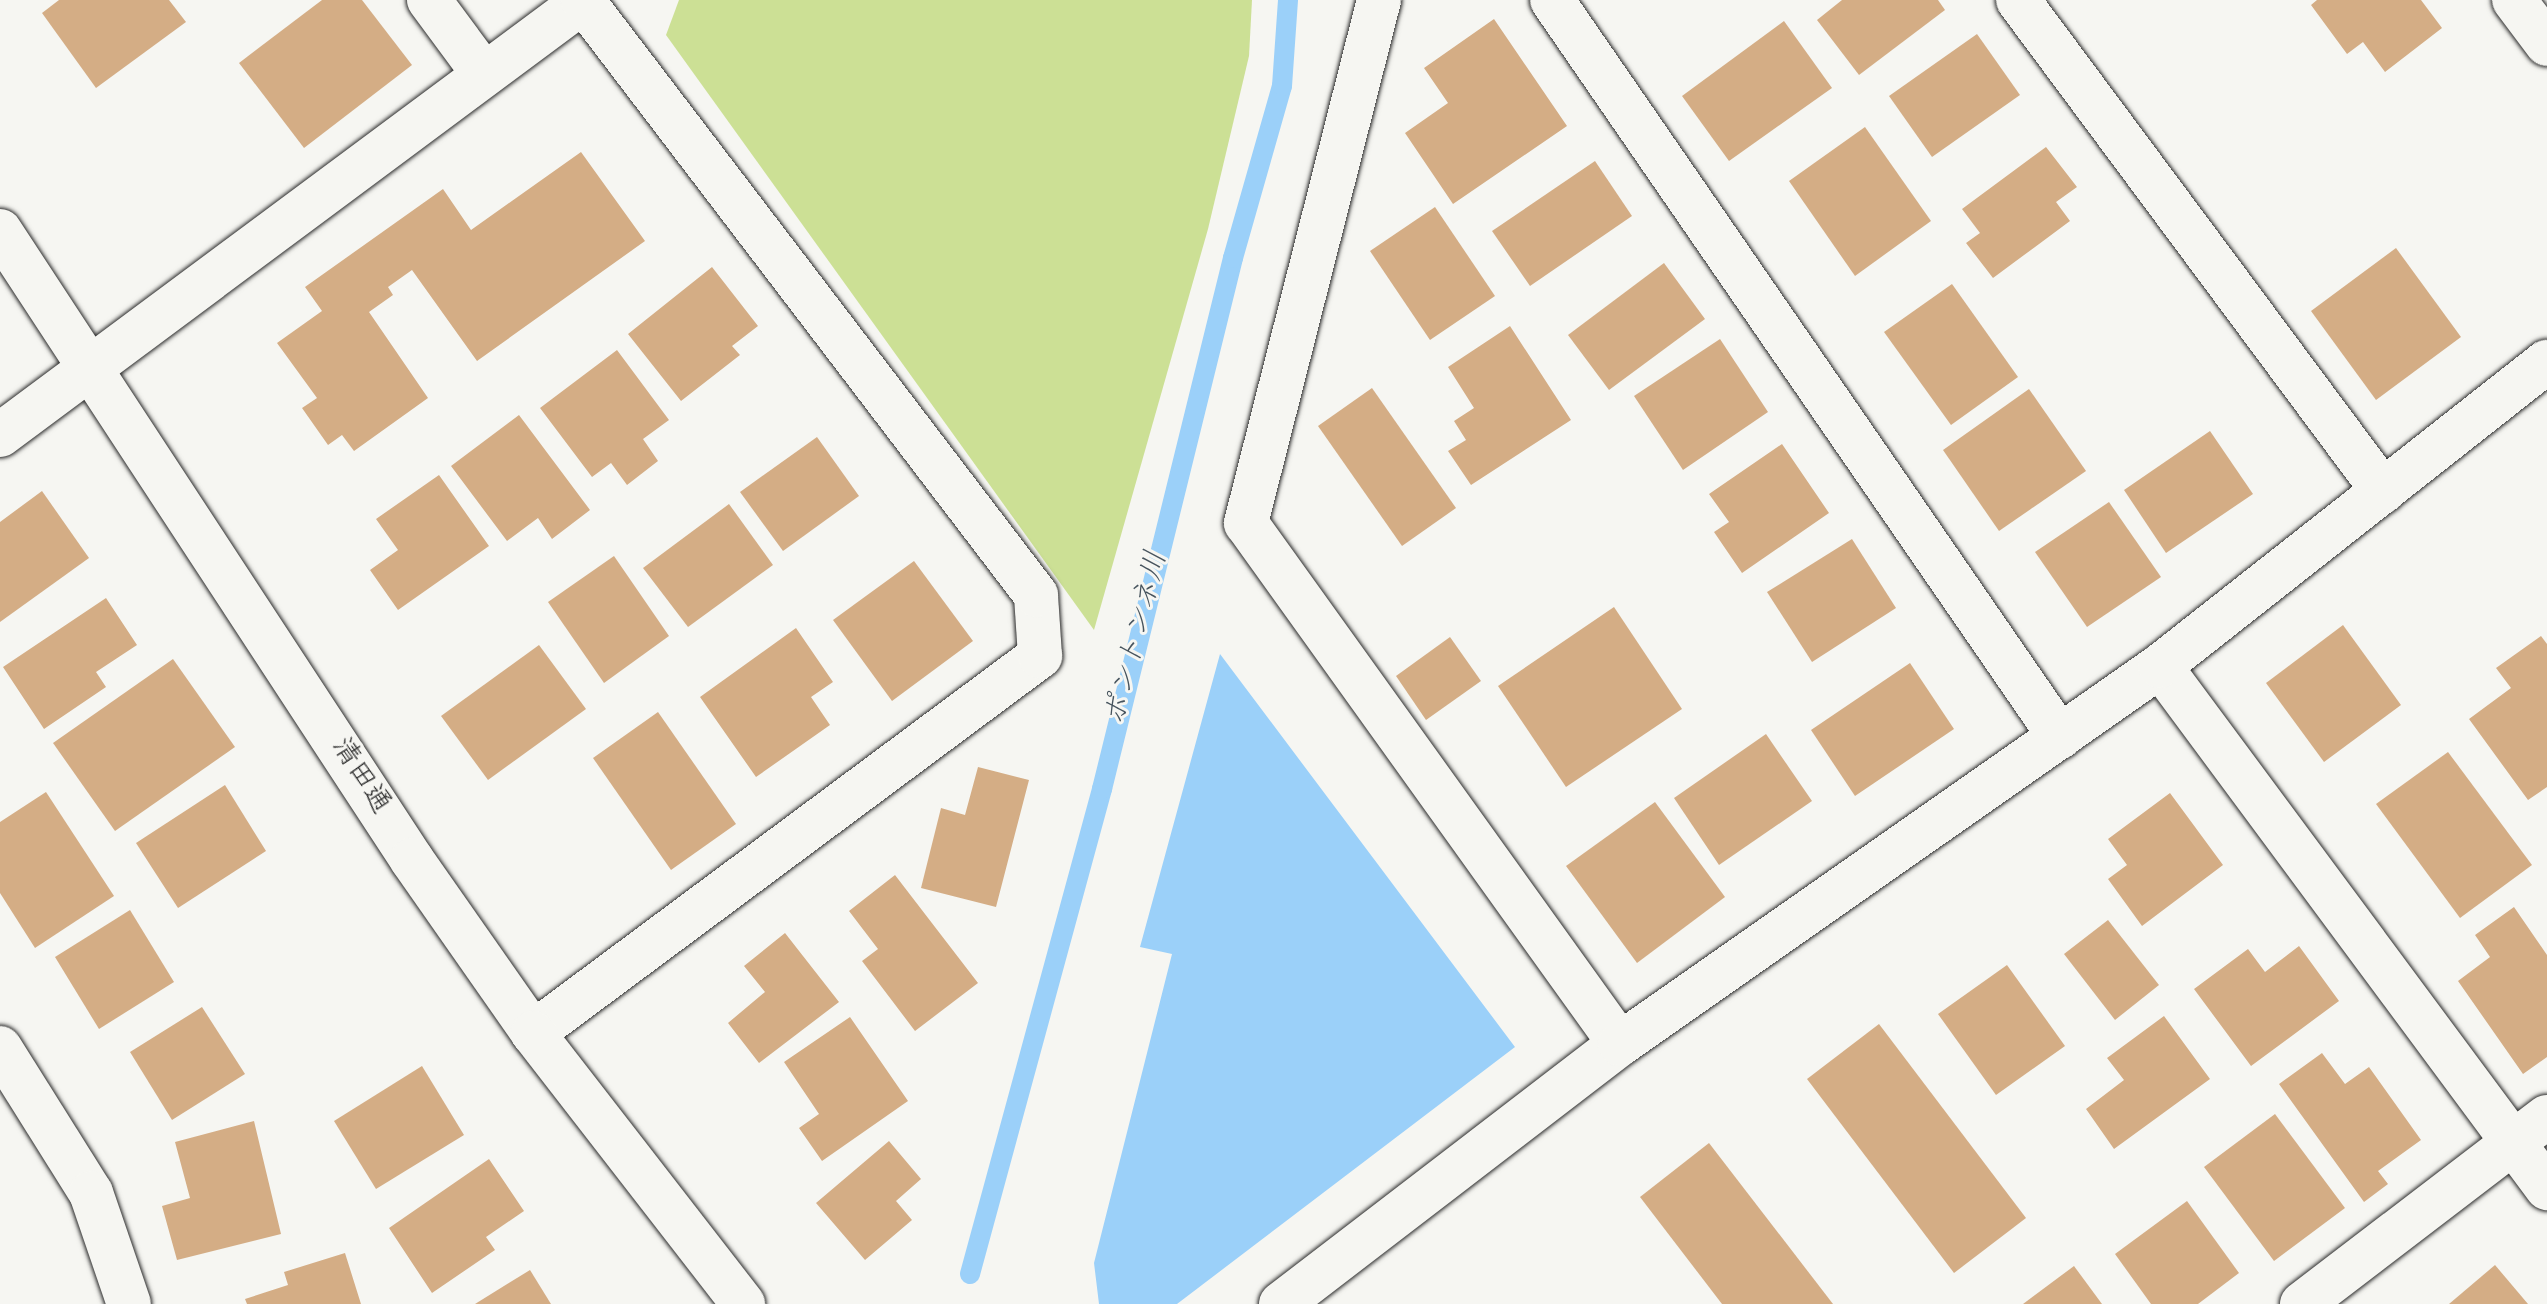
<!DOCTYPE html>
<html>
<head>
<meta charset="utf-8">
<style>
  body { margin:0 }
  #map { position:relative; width:2547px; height:1304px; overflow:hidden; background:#f6f6f2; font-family:Dekko,"Klee One",sans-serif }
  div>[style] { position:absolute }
  .green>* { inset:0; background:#cce095 }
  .water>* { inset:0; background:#9bd0f9 }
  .stream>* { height:20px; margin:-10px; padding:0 10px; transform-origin:10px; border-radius:10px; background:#9bd0f9 }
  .building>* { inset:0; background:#d4ad85 }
  .roads { filter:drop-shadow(0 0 2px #2b2b2b) drop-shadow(0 0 2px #2b2b2b) }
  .minor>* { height:44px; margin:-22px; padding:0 22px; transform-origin:22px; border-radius:22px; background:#f6f6f2 }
  .tertiary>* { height:44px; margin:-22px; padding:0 22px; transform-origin:22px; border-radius:22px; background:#f6f6f2 }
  span { translate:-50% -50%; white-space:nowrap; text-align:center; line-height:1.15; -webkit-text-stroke:6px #f6f6f2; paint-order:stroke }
  .street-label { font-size:28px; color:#2b2b2b }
  .water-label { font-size:30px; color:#47545e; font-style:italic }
</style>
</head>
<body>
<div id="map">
  <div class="green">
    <i style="clip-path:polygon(679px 0,1252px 0,1249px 56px,1208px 229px,1094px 630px,666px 35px)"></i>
  </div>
  <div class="water">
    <i style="clip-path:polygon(1220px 654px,1515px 1047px,1177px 1304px,1099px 1304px,1094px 1263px,1172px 954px,1140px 947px)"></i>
  </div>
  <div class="stream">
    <i style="left:970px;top:1274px;width:503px;rotate:-74.77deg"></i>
    <i style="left:1102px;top:789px;width:547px;rotate:-76.14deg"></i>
    <i style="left:1233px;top:258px;width:179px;rotate:-74.1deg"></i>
    <i style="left:1282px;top:86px;width:86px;rotate:-86deg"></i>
  </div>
  <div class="building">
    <i style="clip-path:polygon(59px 0,169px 0,186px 22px,96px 88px,42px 13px)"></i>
    <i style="clip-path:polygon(322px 0,362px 0,412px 65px,304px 148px,239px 63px)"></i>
    <i style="clip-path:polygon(1842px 0,1938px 0,1945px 10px,1859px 75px,1817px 20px)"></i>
    <i style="clip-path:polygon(2317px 0,2421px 0,2442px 28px,2385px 72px,2363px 42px,2347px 54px,2311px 5px)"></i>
    <i style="clip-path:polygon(1494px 19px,1567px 126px,1453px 204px,1405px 133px,1448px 103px,1424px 68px)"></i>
    <i style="clip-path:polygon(1784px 21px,1832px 88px,1729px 161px,1682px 96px)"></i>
    <i style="clip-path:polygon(1977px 34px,2020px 95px,1932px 157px,1889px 96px)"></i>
    <i style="clip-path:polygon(1865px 127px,1931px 221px,1855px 276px,1789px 181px)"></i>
    <i style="clip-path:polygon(2046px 147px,2077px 187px,2056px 202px,2070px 221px,1993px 278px,1966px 243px,1980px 233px,1962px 209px)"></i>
    <i style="clip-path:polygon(581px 152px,645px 241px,477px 361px,412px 270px,388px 287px,393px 295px,369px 312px,428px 398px,354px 451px,342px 435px,328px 445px,302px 408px,317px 398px,277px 343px,322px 311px,305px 287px,443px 189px,471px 230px)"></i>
    <i style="clip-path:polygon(1595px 161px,1632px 216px,1530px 286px,1492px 231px)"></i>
    <i style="clip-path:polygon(1435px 207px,1495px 296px,1430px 340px,1370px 251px)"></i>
    <i style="clip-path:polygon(2396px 248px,2461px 337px,2376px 400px,2311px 311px)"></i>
    <i style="clip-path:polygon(1664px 263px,1705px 319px,1609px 390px,1568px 335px)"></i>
    <i style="clip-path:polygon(712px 267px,758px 326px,732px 346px,740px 355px,681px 401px,628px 334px)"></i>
    <i style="clip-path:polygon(1952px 284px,2018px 377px,1951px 425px,1884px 332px)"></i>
    <i style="clip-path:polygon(1510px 326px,1571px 420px,1471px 485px,1448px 451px,1466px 440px,1454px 421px,1474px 408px,1448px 367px)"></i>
    <i style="clip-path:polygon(1720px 339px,1768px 412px,1683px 470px,1634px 396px)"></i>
    <i style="clip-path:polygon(617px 350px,669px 420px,643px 439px,658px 461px,627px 485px,611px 463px,592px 477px,540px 408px)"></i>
    <i style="clip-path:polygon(1372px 388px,1456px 508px,1402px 546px,1318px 426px)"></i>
    <i style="clip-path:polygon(2029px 389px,2086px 471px,1999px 531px,1943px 450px)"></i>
    <i style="clip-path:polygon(519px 415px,590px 510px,552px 539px,538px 518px,507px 541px,451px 466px)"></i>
    <i style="clip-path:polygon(2210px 431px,2253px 494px,2166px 553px,2124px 490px)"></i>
    <i style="clip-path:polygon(817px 437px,859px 496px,783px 551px,740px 492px)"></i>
    <i style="clip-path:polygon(1782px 444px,1829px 513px,1742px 573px,1714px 532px,1729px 522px,1709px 494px)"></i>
    <i style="clip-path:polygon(439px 475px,489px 546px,398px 610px,370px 570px,398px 550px,376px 519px)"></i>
    <i style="clip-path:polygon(42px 491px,89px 558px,0 622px,0 522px)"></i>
    <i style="clip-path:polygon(2109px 502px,2161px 577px,2087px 627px,2035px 552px)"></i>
    <i style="clip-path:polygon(729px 504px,773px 565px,688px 627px,643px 568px)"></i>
    <i style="clip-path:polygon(1852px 539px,1896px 608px,1812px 662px,1767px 592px)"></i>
    <i style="clip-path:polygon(614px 556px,669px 636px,604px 683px,548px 602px)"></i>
    <i style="clip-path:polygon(914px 561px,973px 641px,892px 701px,833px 620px)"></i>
    <i style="clip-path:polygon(106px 598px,137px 645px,96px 672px,106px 687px,44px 729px,3px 667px)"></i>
    <i style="clip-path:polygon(1614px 607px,1682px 709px,1566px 787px,1498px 686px)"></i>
    <i style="clip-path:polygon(2343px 625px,2401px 705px,2324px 762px,2266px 683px)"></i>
    <i style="clip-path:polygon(796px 628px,833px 682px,811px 697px,830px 725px,756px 777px,700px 697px)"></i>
    <i style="clip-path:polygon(2541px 636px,2547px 644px,2547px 787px,2528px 800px,2469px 719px,2511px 688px,2496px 668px)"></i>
    <i style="clip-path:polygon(1450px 637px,1481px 681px,1426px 720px,1396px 676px)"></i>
    <i style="clip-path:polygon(539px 645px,586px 709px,488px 780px,441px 716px)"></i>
    <i style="clip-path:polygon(173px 659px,235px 747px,115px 831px,53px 743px)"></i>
    <i style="clip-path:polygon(1910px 663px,1954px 729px,1855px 796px,1811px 730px)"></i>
    <i style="clip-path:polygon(658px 712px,736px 824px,671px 870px,593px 758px)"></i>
    <i style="clip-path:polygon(1766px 734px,1812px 801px,1719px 865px,1674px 798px)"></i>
    <i style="clip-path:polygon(2448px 752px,2532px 865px,2460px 918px,2376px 804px)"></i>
    <i style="clip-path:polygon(978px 767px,1029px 780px,996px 907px,921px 888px,941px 808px,965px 815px)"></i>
    <i style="clip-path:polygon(225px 785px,266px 851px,178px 908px,136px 843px)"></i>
    <i style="clip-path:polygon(46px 792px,114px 896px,35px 948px,0 893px,0 822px)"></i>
    <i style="clip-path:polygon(2170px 793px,2223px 865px,2142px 926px,2108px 879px,2127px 865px,2108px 839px)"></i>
    <i style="clip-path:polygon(1655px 802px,1725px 897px,1637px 963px,1566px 866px)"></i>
    <i style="clip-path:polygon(895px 875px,978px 983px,915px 1031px,862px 961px,878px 949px,849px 911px)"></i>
    <i style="clip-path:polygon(2514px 907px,2547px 955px,2547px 1057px,2523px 1074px,2458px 981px,2490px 957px,2475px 935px)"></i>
    <i style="clip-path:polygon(130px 910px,174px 982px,99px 1029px,55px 957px)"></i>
    <i style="clip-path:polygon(2108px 920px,2159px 985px,2115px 1020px,2064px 954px)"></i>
    <i style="clip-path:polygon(785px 933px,839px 1002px,759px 1063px,728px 1023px,765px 992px,744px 966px)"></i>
    <i style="clip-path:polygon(2299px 946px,2339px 1001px,2251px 1066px,2194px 989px,2248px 949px,2265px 972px)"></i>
    <i style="clip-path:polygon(2007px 965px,2065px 1046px,1996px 1095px,1938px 1014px)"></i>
    <i style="clip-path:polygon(202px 1007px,245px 1074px,172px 1120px,130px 1052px)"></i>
    <i style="clip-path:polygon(2164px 1016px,2210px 1079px,2114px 1149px,2086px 1109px,2124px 1080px,2107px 1058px)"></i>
    <i style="clip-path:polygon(850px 1017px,908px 1101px,822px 1161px,799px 1128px,819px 1114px,784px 1062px)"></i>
    <i style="clip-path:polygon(1879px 1024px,2026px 1218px,1954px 1273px,1807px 1079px)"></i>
    <i style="clip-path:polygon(2322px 1053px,2345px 1084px,2369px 1067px,2421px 1140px,2378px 1171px,2388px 1184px,2364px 1202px,2279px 1084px)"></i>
    <i style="clip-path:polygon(422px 1066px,464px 1135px,376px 1189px,334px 1121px)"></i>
    <i style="clip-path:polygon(2275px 1114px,2345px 1208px,2274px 1261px,2204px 1167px)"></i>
    <i style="clip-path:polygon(254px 1121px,281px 1234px,177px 1260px,162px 1206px,190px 1198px,175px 1142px)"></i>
    <i style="clip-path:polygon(889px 1141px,921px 1179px,896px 1201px,912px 1220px,865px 1260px,816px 1203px)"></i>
    <i style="clip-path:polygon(1709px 1143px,1833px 1304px,1722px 1304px,1640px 1197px)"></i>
    <i style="clip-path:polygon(489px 1159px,524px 1211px,486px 1237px,495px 1250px,432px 1293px,389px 1228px)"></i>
    <i style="clip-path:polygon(2187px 1201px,2239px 1273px,2198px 1304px,2151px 1304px,2115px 1254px)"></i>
    <i style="clip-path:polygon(345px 1253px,361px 1304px,247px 1304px,245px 1299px,288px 1285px,284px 1272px)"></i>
    <i style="clip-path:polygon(2495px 1265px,2528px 1304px,2449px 1304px)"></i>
    <i style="clip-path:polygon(2074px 1266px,2102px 1304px,2023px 1304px)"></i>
    <i style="clip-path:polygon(530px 1270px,551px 1304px,475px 1304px)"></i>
  </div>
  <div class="roads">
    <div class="minor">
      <i style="left:429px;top:0;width:91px;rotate:53.5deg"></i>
      <i style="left:1379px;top:0;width:540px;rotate:104.27deg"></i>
      <i style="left:1246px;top:523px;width:641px;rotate:54.33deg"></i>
      <i style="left:1552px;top:0;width:895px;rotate:55.42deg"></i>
      <i style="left:2018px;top:0;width:612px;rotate:53.37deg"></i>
      <i style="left:2514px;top:0;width:55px;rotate:53.1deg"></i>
      <i style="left:0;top:435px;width:729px;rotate:-36.63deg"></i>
      <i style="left:2160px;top:666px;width:650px;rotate:53.45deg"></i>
      <i style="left:533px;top:1033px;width:632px;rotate:-36.63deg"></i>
      <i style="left:1040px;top:656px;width:61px;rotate:-93.8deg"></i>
      <i style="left:1036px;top:595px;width:747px;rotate:-127.33deg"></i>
      <i style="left:0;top:1048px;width:171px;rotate:57.9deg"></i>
      <i style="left:91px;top:1193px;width:117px;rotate:71.1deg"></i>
      <i style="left:1281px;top:1304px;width:427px;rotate:-37.5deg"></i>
      <i style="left:1620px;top:1044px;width:659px;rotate:-34.99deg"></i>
      <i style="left:2160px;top:666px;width:492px;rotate:-38.2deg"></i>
      <i style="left:2302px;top:1304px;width:308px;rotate:-37.4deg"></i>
    </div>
    <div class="tertiary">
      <i style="left:0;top:231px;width:752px;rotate:56.77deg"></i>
      <i style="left:412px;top:860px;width:211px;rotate:55deg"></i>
      <i style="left:533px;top:1033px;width:343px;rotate:52.2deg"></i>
    </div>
  </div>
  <div class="street-label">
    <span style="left:359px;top:777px;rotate:57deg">清田通</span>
  </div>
  <div class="water-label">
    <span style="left:1139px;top:639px;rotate:-76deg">ポントンネ川</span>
  </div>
</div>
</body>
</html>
